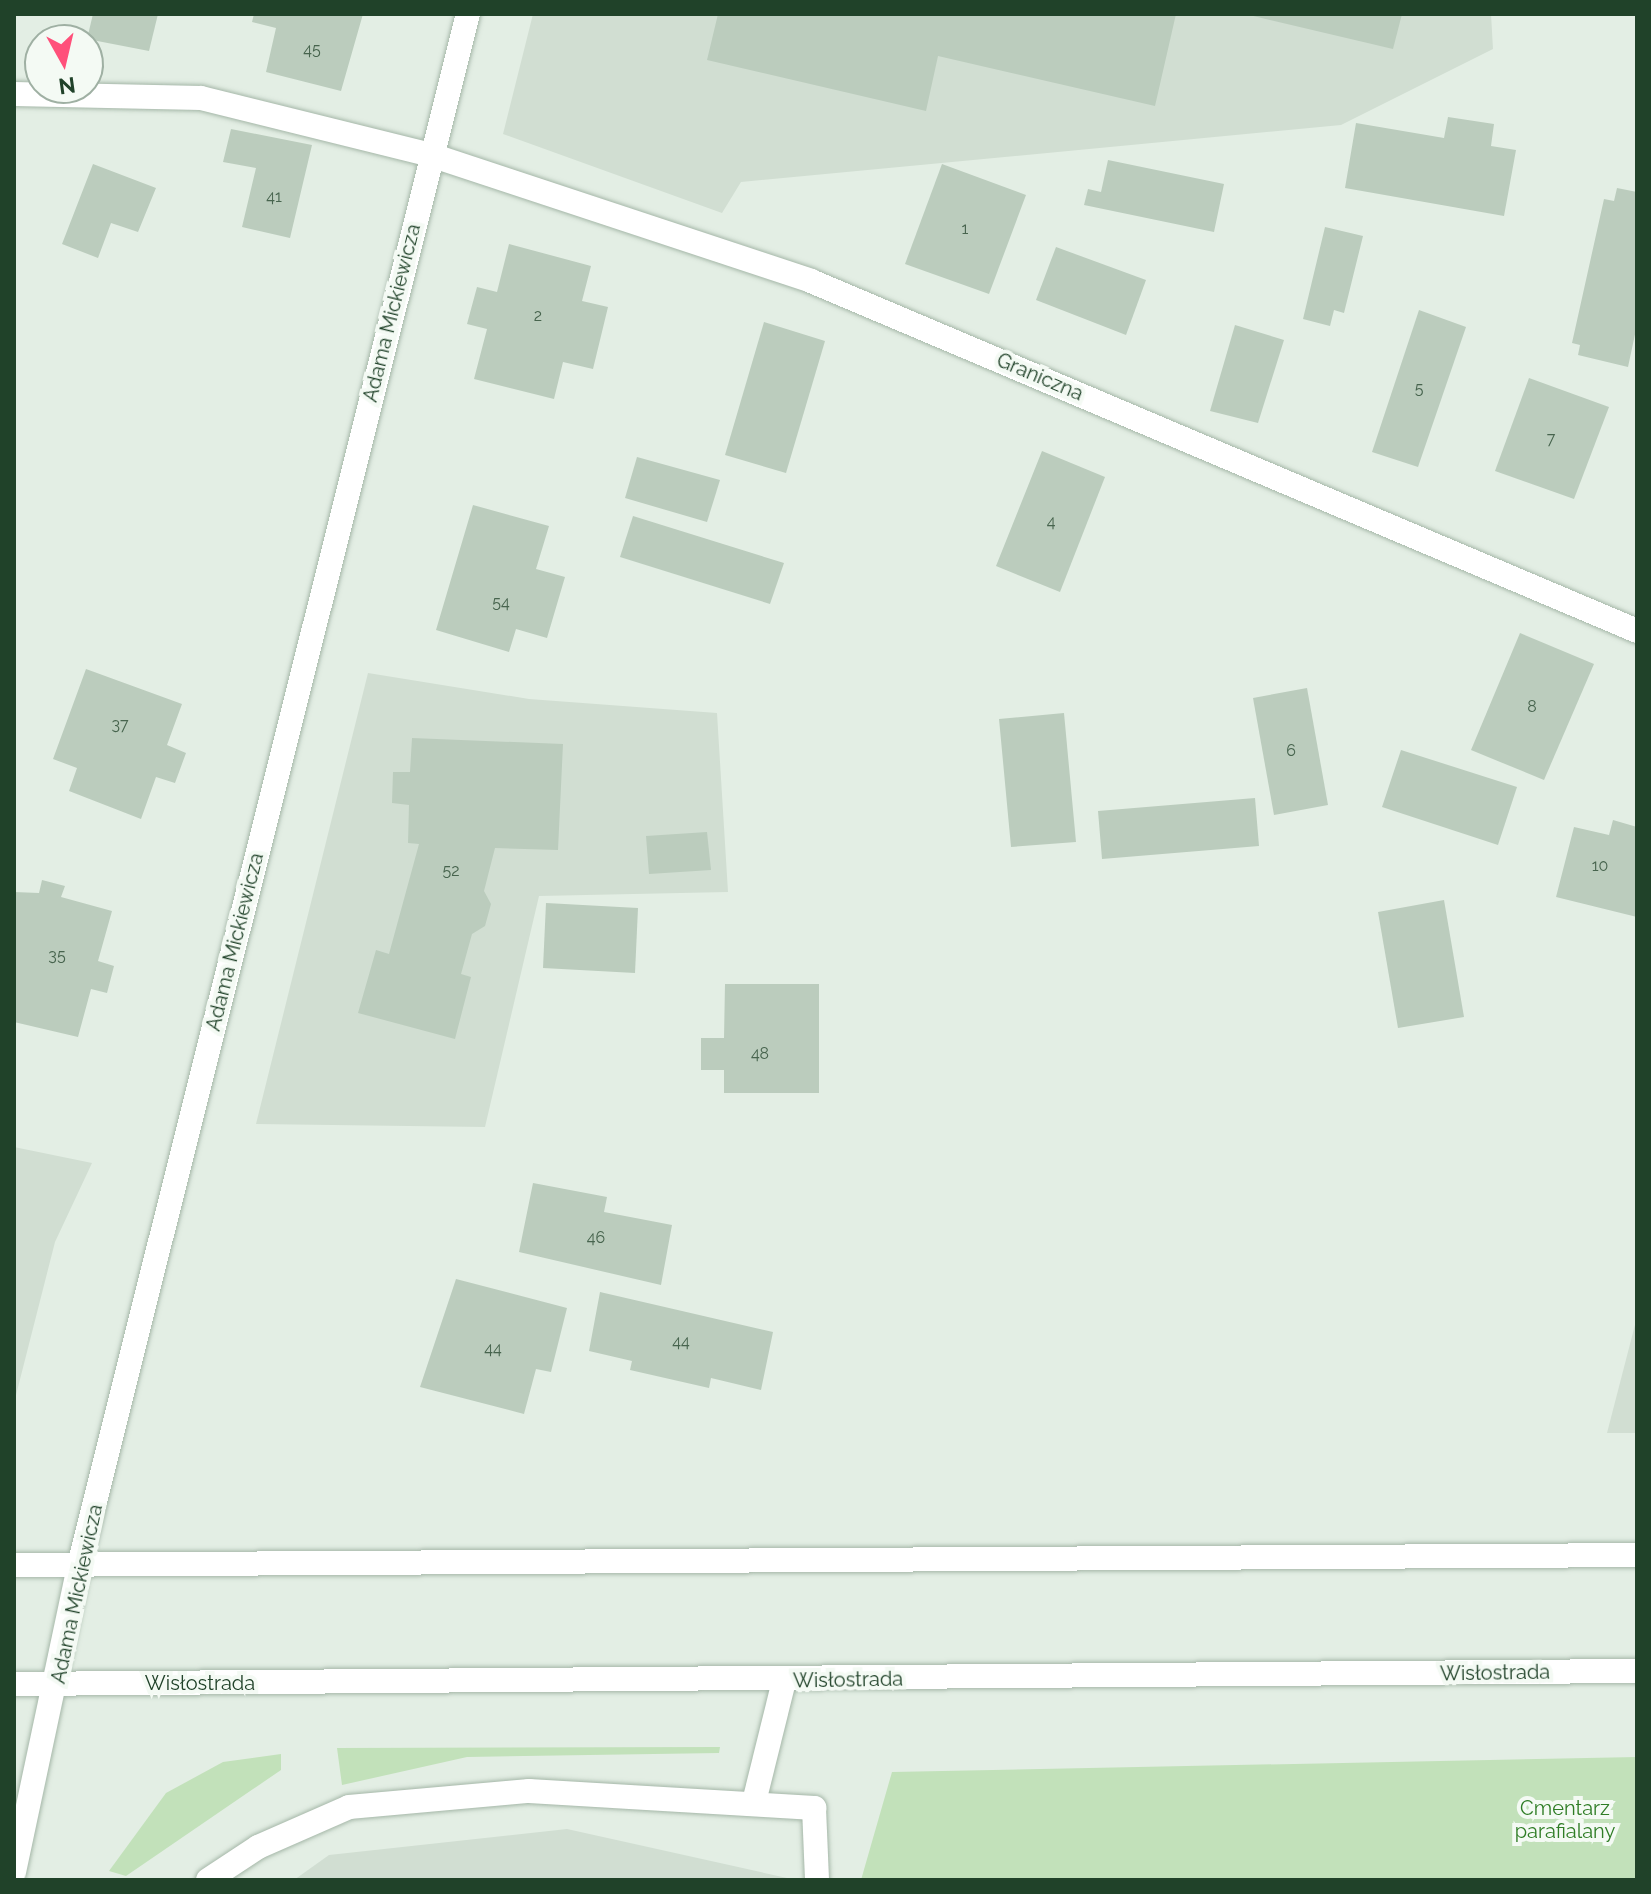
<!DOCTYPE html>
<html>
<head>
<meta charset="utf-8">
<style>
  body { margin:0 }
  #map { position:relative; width:1651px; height:1894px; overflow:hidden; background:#e3eee4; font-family:Raleway,sans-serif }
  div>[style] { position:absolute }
  .built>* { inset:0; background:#d1ded2 }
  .green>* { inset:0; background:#c2e1ba }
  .building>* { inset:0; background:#bbccbd }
  .roads { filter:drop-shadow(0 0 2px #a5b7a8) drop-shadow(0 0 2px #a5b7a8) }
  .lane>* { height:24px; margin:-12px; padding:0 12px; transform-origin:12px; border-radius:12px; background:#fff }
  .street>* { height:24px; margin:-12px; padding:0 12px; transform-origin:12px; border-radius:12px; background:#fff }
  .secondary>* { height:24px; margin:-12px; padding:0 12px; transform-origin:12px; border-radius:12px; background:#fff }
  span { translate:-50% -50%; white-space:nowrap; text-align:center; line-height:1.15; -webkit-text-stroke:8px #f4faf4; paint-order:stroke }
  .number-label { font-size:16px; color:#47644e }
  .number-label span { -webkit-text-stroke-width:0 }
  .street-label { font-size:20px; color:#204229 }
  .park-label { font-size:20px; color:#2f7d26 }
  .frame { position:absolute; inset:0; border:16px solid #204229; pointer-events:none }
  .north { position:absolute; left:24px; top:24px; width:80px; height:80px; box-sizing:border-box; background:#f4faf4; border:2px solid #9fb0a3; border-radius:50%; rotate:172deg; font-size:22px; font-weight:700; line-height:32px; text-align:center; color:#204229 }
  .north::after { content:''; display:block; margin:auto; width:28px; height:36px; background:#ff507a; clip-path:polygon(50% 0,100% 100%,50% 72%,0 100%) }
</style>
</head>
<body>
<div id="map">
  <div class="built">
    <i style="clip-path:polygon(533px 14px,1491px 14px,1493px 49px,1341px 125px,741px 182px,722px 213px,503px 134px)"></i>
    <i style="clip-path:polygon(368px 673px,529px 699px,717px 713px,728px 892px,539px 896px,485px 1127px,256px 1124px)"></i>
    <i style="clip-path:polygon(14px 1147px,92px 1163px,55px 1242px,14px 1403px)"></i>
    <i style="clip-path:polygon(1637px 1317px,1637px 1433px,1607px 1433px)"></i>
    <i style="clip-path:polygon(567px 1829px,796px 1880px,294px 1880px,329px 1855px)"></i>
  </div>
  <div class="green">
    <i style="clip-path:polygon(720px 1747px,719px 1753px,467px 1757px,342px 1785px,337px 1748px)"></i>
    <i style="clip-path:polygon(281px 1754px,281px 1770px,126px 1876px,109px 1871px,166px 1793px,223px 1762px)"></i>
    <i style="clip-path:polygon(1637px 1757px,1637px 1880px,861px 1880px,892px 1772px)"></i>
  </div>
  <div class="building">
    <i style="clip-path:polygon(93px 14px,158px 14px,149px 51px,87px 39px)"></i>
    <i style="clip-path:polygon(254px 14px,363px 14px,341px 91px,266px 72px,276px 28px,252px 22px)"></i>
    <i style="clip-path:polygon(718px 14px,1176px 14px,1155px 106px,938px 56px,926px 111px,707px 60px)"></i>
    <i style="clip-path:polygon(1245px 14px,1402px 14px,1393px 49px)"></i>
    <i style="clip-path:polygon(1448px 117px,1494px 124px,1491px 146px,1516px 150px,1504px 216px,1345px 188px,1356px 123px,1444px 138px)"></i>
    <i style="clip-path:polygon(231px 129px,312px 145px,290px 238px,242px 227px,256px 168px,223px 162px)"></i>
    <i style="clip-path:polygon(1108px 160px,1224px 184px,1214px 232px,1084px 205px,1088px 189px,1101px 192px)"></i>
    <i style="clip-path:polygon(93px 164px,156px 188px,138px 232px,111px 223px,98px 258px,62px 244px)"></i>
    <i style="clip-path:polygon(942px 164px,1026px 195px,989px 294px,905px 264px)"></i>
    <i style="clip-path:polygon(1617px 188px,1637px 192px,1637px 325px,1628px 367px,1578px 355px,1580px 345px,1572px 343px,1604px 199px,1614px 201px)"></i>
    <i style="clip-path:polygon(1325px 227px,1363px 236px,1344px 313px,1334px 310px,1330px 326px,1303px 319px)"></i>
    <i style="clip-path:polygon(509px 244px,591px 266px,582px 301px,608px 307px,593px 369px,563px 362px,554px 399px,474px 379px,487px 329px,467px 324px,477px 287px,497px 292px)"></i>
    <i style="clip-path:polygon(1056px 247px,1146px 280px,1126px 335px,1036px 300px)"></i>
    <i style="clip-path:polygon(1419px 310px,1466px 327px,1418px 467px,1372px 452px)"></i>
    <i style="clip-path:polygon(764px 322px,825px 341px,786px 473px,725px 455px)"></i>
    <i style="clip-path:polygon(1235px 325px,1284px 340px,1258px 423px,1210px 411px)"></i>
    <i style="clip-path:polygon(1529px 378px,1609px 407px,1574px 499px,1495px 471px)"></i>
    <i style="clip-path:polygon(1042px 451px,1105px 477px,1060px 592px,996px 566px)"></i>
    <i style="clip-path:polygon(637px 457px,720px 480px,707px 522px,625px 498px)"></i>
    <i style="clip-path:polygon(473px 505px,549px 526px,536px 569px,565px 577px,547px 638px,516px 629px,509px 652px,436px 630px)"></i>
    <i style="clip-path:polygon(633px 516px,784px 563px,770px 604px,620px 557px)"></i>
    <i style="clip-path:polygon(1520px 633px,1594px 664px,1544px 780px,1471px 750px)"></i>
    <i style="clip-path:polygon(86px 669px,182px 704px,167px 745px,186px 753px,175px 783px,156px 777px,141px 819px,69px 791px,77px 768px,53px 759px)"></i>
    <i style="clip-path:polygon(1307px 688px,1328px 805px,1274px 815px,1253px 698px)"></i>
    <i style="clip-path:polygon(1064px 713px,1076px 842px,1011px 847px,999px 719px)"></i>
    <i style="clip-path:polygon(412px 738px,563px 744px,558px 850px,495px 848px,484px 891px,491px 904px,485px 926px,472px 934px,461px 974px,471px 977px,455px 1039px,358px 1013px,376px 950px,389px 954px,419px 844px,408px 843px,409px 805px,392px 803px,393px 772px,410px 772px)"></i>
    <i style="clip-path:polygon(1401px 750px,1517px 787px,1498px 845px,1382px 807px)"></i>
    <i style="clip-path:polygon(1255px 798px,1259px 846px,1102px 859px,1098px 811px)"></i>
    <i style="clip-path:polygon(1613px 820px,1637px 827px,1637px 917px,1556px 897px,1574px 827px,1609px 835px)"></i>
    <i style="clip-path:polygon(707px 832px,711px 870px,649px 874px,646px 836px)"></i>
    <i style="clip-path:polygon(42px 880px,65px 886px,61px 897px,112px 911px,98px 961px,114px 966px,107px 993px,91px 989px,78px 1037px,14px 1022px,14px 892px,39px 893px)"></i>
    <i style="clip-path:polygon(1444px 900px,1464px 1017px,1398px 1028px,1378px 912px)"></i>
    <i style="clip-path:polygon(546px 903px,638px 908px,635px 973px,543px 968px)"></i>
    <i style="clip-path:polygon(725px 984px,819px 984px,819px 1093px,724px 1093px,724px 1070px,701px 1070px,701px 1038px,724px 1038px)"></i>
    <i style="clip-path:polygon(533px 1183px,607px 1197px,604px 1212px,672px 1225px,661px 1285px,519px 1252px)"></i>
    <i style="clip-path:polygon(456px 1279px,567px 1308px,551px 1372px,536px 1369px,524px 1414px,420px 1387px)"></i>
    <i style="clip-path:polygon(600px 1292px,773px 1332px,761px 1390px,711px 1378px,709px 1388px,630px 1370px,632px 1361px,589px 1351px)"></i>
  </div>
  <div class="roads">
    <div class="lane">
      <i style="left:14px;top:94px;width:187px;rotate:1.2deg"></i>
      <i style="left:201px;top:98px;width:237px;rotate:13.9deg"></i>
      <i style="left:754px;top:1802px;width:125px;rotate:-76.1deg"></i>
      <i style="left:208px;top:1880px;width:60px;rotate:-33.4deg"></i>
      <i style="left:258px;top:1847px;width:99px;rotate:-23.7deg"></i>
      <i style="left:349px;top:1807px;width:181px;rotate:-5.1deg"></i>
      <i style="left:529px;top:1791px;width:286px;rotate:3.4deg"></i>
      <i style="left:814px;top:1808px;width:72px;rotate:87.6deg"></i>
    </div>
    <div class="street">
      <i style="left:431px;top:155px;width:400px;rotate:18.3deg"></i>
      <i style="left:811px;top:281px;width:897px;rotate:22.96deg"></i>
    </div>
    <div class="secondary">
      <i style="left:14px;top:1565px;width:1623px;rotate:-0.35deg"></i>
      <i style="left:14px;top:1684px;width:1623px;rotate:-0.46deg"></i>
      <i style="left:14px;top:1872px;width:314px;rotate:-78deg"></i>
      <i style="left:79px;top:1565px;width:1599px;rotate:-75.92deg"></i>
    </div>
  </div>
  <div class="number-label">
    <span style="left:312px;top:50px">45</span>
    <span style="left:274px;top:197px">41</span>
    <span style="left:965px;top:229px">1</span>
    <span style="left:538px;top:316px">2</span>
    <span style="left:1419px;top:389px">5</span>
    <span style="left:1551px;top:439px">7</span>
    <span style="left:1051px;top:522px">4</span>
    <span style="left:501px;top:603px">54</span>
    <span style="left:1532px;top:707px">8</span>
    <span style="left:120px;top:725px">37</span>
    <span style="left:1291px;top:751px">6</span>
    <span style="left:1600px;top:866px">10</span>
    <span style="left:451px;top:871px">52</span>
    <span style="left:57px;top:956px">35</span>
    <span style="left:760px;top:1054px">48</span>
    <span style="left:596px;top:1238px">46</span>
    <span style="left:681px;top:1342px">44</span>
    <span style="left:493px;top:1349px">44</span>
  </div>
  <div class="street-label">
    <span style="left:392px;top:313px;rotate:-76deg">Adama Mickiewicza</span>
    <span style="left:1040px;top:377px;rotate:23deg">Graniczna</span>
    <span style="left:235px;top:942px;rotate:-76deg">Adama Mickiewicza</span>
    <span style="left:77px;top:1594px;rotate:-78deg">Adama Mickiewicza</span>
    <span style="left:1495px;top:1673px;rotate:-1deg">Wisłostrada</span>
    <span style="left:848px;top:1680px;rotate:-1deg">Wisłostrada</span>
    <span style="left:200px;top:1683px">Wisłostrada</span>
  </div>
  <div class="park-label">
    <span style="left:1565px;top:1820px">Cmentarz<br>parafialany</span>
  </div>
  <div class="frame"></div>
  <div class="north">N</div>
</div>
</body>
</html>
